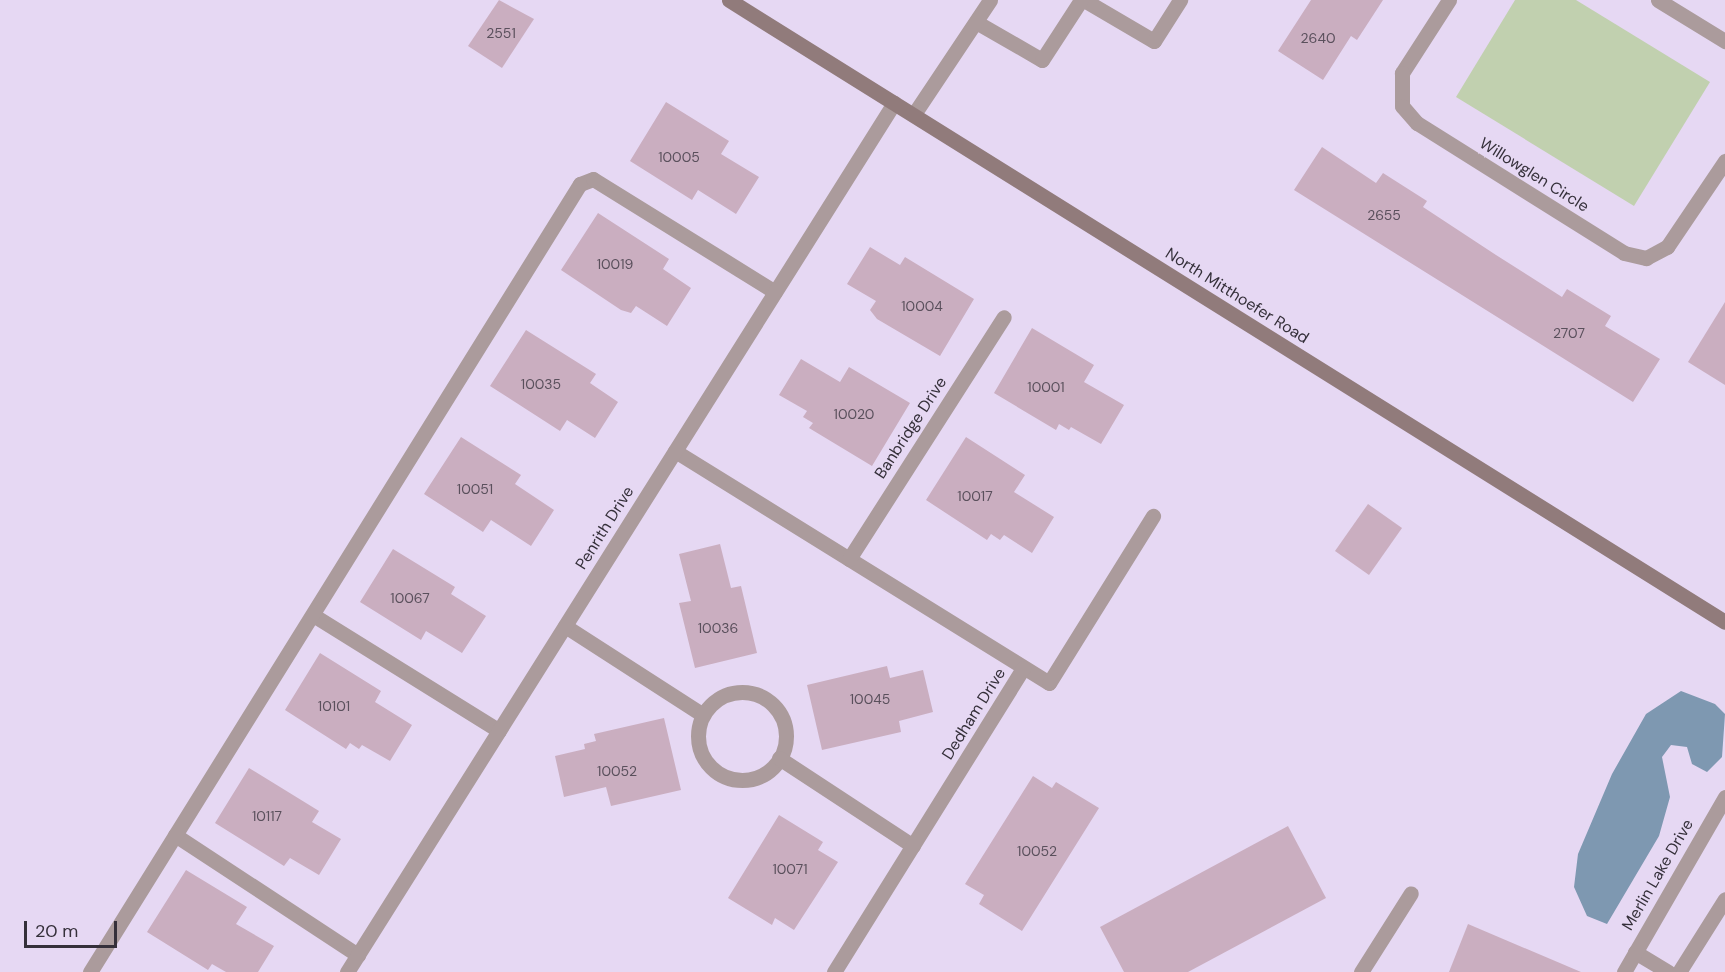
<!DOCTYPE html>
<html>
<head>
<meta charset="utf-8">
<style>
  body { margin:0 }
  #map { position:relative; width:1725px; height:972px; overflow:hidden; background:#e6d8f3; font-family:"DM Sans",sans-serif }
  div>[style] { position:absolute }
  .green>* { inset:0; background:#c1d0af }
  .water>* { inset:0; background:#7e98b1 }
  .building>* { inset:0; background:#caaec0 }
  .lane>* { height:15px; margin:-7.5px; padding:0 7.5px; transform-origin:7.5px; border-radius:7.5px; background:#ab9b9c }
  .street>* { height:15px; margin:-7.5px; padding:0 7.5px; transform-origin:7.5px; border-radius:7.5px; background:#ab9b9c }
  .street>.ring { margin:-7.5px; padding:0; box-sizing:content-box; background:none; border:15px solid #ab9b9c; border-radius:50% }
  .secondary>* { height:15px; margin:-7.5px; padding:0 7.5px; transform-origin:7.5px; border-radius:7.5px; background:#917b7b }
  span { translate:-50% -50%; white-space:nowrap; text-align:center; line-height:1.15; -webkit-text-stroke:4.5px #e6d8f3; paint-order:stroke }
  .number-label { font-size:14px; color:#5a505c }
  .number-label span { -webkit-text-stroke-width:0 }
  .street-label { font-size:16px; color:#35303a }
  .scale { position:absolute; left:24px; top:921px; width:93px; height:27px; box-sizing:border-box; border:3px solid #35303a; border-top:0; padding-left:8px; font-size:18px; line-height:21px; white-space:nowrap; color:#35303a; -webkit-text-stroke:4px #e6d8f3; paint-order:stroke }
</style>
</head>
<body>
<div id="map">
  <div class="green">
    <i style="clip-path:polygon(1515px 0,1576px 0,1710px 82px,1634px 206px,1456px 97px)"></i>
  </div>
  <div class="water">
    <i style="clip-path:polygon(1681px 691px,1715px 704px,1725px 714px,1722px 757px,1707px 772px,1692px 764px,1687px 747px,1671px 745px,1662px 757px,1670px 797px,1659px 836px,1607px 924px,1587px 916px,1574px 887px,1578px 854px,1612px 774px,1646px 714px)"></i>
  </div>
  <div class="building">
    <i style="clip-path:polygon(499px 0,534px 19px,502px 68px,468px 46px)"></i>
    <i style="clip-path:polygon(1311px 0,1383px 0,1357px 40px,1351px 36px,1323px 80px,1278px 51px)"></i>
    <i style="clip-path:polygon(666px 102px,729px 141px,721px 154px,759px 177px,736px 214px,698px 190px,692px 200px,630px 161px)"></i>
    <i style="clip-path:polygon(1322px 147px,1376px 183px,1383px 173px,1427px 201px,1423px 207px,1496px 255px,1562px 297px,1567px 289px,1611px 316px,1605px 326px,1660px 359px,1633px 402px,1294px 190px)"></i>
    <i style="clip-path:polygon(598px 213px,669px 259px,663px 269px,691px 288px,667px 326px,636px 306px,631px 313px,621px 310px,561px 270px)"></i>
    <i style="clip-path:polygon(870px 247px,900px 265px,905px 257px,974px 299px,940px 356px,877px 319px,870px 310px,876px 301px,847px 284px)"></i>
    <i style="clip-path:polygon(1725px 302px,1725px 385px,1688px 362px)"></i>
    <i style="clip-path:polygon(1032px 328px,1094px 365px,1084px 382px,1124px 405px,1101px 444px,1071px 427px,1069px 430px,1059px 424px,1056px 430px,994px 393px)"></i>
    <i style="clip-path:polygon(526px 330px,596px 374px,590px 383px,618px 402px,595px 438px,567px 420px,560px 431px,490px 386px)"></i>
    <i style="clip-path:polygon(801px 359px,840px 382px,849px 367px,910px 403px,872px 466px,809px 428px,813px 423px,803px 417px,807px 411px,779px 395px)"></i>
    <i style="clip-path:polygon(461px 437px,521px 475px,515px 484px,554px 510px,531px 546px,491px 520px,483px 532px,424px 494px)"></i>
    <i style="clip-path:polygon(966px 437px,1025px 475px,1014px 492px,1054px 517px,1032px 553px,1004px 535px,1000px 540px,991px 534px,987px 540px,926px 500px)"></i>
    <i style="clip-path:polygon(1368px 504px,1402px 528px,1369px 575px,1335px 551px)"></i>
    <i style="clip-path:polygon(720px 544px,731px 588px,741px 586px,757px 653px,695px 668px,679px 603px,691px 601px,679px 554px)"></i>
    <i style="clip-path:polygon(393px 549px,455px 587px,451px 594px,486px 616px,462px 653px,426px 631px,421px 640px,360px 602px)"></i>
    <i style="clip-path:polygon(320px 653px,381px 691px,375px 702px,412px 725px,390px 761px,362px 745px,359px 749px,350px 743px,346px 749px,285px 710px)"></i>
    <i style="clip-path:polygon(887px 666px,890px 678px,923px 670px,933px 712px,899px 721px,901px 732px,822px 750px,807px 685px)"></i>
    <i style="clip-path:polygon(664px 718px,681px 790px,611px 806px,606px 787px,564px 797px,555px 756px,585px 749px,584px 744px,596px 741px,594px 734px)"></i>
    <i style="clip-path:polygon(249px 768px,319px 811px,312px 822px,341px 839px,319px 875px,290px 858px,284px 866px,215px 823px)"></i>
    <i style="clip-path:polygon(1033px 776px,1052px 788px,1056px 782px,1099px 808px,1022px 931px,979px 904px,984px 895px,965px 884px)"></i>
    <i style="clip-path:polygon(779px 815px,823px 842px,818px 850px,838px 862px,794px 930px,775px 918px,772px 925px,728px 898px)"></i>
    <i style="clip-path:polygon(1288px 826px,1326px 898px,1188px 972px,1124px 972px,1100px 927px)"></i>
    <i style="clip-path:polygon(186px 870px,247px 907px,236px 924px,274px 946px,258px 972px,226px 972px,212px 964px,208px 970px,147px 932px)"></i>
    <i style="clip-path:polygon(1468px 924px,1581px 972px,1449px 972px)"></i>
  </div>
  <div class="lane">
    <i style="left:1084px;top:0;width:81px;rotate:30.4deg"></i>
    <i style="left:1154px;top:41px;width:49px;rotate:-57.6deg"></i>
    <i style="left:976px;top:22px;width:76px;rotate:29.9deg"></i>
    <i style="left:1042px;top:60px;width:72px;rotate:-57deg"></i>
    <i style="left:914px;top:114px;width:137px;rotate:-56.3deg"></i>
    <i style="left:313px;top:615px;width:219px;rotate:31.9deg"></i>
    <i style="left:175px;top:835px;width:219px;rotate:33.3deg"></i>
    <i style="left:90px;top:972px;width:928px;rotate:-58.13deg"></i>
    <i style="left:580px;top:184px;width:14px;rotate:-21deg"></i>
    <i style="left:593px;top:179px;width:214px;rotate:31.8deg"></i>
  </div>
  <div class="street">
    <i style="left:1449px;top:0;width:87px;rotate:122.8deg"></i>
    <i style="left:1402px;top:73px;width:33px;rotate:90deg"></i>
    <i style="left:1402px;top:106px;width:23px;rotate:49deg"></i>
    <i style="left:1417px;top:123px;width:244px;rotate:32.1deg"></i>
    <i style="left:1624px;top:253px;width:23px;rotate:13deg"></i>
    <i style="left:1646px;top:258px;width:24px;rotate:-28deg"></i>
    <i style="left:1667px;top:247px;width:104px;rotate:-56deg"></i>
    <i style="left:1658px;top:0;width:79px;rotate:31.5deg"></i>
    <i style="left:675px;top:451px;width:440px;rotate:31.8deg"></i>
    <i style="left:1049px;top:683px;width:197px;rotate:-58.1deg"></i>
    <i style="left:849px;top:559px;width:287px;rotate:-57.4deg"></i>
    <i style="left:565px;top:626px;width:164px;rotate:32.8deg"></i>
    <i class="ring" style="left:698px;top:692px;width:73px;height:73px"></i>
    <i style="left:779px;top:758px;width:160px;rotate:33.3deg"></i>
    <i style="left:1635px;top:952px;width:39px;rotate:31deg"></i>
    <i style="left:347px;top:972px;width:1027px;rotate:-57.81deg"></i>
    <i style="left:834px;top:972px;width:358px;rotate:-58.1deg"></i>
    <i style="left:1361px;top:972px;width:93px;rotate:-57.7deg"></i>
    <i style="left:1624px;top:972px;width:202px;rotate:-60deg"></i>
    <i style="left:1679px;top:972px;width:86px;rotate:-57.8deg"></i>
  </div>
  <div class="secondary">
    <i style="left:729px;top:0;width:1174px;rotate:31.98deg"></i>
  </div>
  <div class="number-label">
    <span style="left:501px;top:33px">2551</span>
    <span style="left:1318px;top:38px">2640</span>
    <span style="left:679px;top:157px">10005</span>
    <span style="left:1384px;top:215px">2655</span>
    <span style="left:615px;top:264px">10019</span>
    <span style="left:922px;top:306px">10004</span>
    <span style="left:1569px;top:333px">2707</span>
    <span style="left:541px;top:384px">10035</span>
    <span style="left:1046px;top:387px">10001</span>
    <span style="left:854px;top:414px">10020</span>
    <span style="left:475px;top:489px">10051</span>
    <span style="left:975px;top:496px">10017</span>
    <span style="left:410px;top:598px">10067</span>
    <span style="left:718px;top:628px">10036</span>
    <span style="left:870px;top:699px">10045</span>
    <span style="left:334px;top:706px">10101</span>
    <span style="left:617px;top:771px">10052</span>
    <span style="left:267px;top:816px">10117</span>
    <span style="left:1037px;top:851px">10052</span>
    <span style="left:790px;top:869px">10071</span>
  </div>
  <div class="street-label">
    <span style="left:1534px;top:175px;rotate:32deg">Willowglen Circle</span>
    <span style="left:1237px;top:296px;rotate:32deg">North Mitthoefer Road</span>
    <span style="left:911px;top:428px;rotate:-57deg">Banbridge Drive</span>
    <span style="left:605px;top:528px;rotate:-58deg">Penrith Drive</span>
    <span style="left:974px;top:714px;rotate:-58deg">Dedham Drive</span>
    <span style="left:1658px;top:875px;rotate:-60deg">Merlin Lake Drive</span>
  </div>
  <div class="scale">20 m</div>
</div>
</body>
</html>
